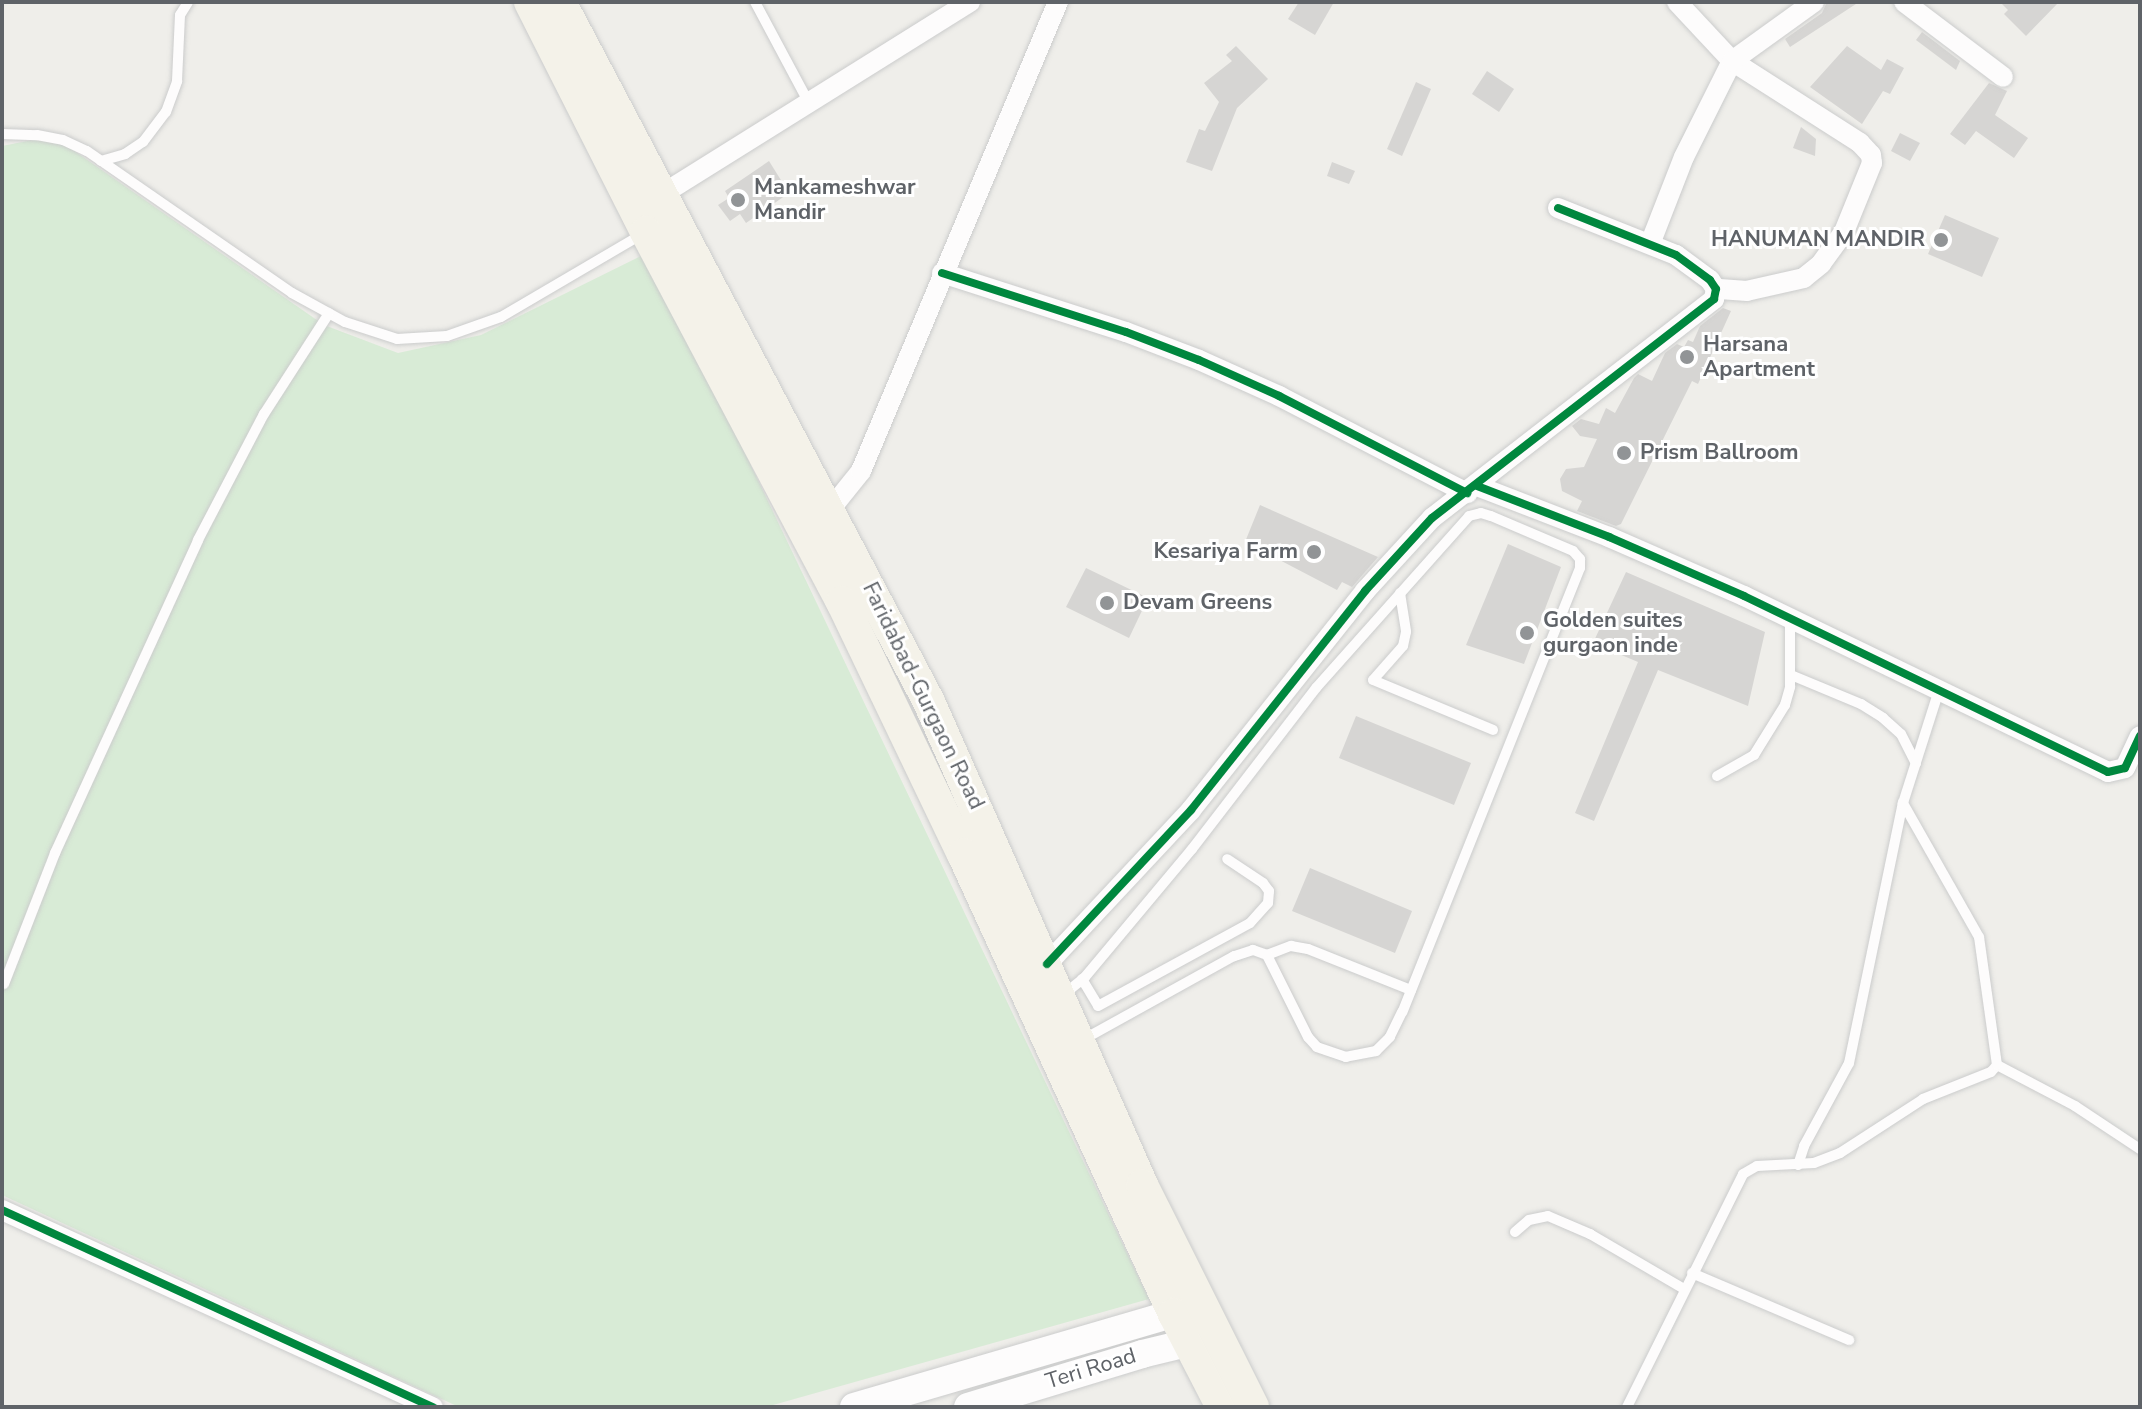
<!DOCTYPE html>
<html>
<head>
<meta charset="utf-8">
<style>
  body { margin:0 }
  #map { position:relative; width:2142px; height:1409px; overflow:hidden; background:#efeeea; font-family:"Nunito Sans",sans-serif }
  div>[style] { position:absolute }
  .green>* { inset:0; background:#d8ebd6 }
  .building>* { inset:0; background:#d6d5d3 }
  .roads { filter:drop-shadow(0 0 2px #cbcccc) drop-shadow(0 0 2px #cbcccc) }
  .lane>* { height:10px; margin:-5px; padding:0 5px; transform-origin:5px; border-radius:5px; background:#fdfcfc }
  .street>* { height:20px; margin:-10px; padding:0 10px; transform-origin:10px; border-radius:10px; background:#fdfcfc }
  .secondary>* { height:28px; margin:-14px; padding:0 14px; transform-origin:14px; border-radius:14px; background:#fdfcfc }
  .primary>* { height:32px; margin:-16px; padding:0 16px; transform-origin:16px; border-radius:16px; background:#f4f2e9 }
  .cycleway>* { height:8px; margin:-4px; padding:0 4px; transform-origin:4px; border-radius:4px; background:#00873e }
  .dots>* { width:22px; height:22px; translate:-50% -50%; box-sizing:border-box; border:4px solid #fff; border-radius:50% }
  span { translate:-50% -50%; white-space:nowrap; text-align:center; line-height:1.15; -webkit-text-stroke:6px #fff; paint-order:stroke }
  .poi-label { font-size:22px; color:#5f6368; font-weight:700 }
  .left { translate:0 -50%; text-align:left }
  .right { translate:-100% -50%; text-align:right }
  .street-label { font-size:22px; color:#5f6368 }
  .frame { position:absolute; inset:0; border:4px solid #5f6368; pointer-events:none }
</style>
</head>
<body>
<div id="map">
  <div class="green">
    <i style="clip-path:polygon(53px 136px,324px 325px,398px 353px,481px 335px,649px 252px,1149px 1299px,766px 1407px,459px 1407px,2px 1195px,2px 146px)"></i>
  </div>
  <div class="building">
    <i style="clip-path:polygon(1299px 2px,1334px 2px,1315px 35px,1288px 19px)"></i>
    <i style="clip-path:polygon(1827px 2px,1859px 2px,1790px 47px,1785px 39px,1822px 13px)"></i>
    <i style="clip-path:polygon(2000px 2px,2059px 2px,2026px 36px,2004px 14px,2008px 10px)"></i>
    <i style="clip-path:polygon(1922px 32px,1960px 61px,1956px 70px,1916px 40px)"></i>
    <i style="clip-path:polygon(1236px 46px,1268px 79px,1237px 108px,1212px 171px,1186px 162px,1199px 129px,1205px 131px,1219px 102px,1204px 83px,1232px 61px,1226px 55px)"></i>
    <i style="clip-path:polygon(1847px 46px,1881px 70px,1887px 59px,1904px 68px,1890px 94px,1883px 91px,1862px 124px,1810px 87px)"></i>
    <i style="clip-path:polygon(1487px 71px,1514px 89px,1499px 112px,1472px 94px)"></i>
    <i style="clip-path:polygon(1416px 82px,1431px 89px,1402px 156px,1387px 149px)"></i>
    <i style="clip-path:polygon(1989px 83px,2007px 91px,1995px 115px,2028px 138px,2014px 158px,1976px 131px,1965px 145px,1950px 134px)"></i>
    <i style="clip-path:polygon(1801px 127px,1816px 139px,1815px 156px,1793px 148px)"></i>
    <i style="clip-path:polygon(1900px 133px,1920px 143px,1910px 161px,1891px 151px)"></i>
    <i style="clip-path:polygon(769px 161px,789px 193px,746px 223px,740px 214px,730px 221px,718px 205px,729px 198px,725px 191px)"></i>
    <i style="clip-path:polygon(1332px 162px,1355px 171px,1349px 184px,1327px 176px)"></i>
    <i style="clip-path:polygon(1945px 215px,1999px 238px,1982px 277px,1928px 254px)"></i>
    <i style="clip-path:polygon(1723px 308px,1731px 311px,1698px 384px,1692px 381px,1621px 524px,1616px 526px,1577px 511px,1582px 501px,1562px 491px,1560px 479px,1566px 469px,1584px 467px,1597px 439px,1580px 436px,1572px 426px,1581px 419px,1599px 424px,1606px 408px,1615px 413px,1634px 378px,1638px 374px,1652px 381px,1665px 353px,1677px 344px,1684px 347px,1688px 340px,1693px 342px,1700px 326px)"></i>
    <i style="clip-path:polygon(1260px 505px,1378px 557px,1352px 587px,1342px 582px,1337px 590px,1245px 542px)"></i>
    <i style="clip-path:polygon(1508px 544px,1561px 567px,1524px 664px,1466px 645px)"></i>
    <i style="clip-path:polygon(1086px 568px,1148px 598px,1129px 638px,1066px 607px)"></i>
    <i style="clip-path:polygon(1626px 572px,1765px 632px,1748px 706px,1658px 670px,1594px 821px,1575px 813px,1638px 662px,1593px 643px)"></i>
    <i style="clip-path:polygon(1356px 716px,1471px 763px,1454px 805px,1339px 758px)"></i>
    <i style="clip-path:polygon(1310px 868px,1412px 911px,1395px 953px,1292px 911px)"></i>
  </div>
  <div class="roads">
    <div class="lane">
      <i style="left:755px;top:2px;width:115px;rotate:61.9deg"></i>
      <i style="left:2px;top:134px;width:35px;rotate:2deg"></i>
      <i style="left:37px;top:135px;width:26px;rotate:11deg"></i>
      <i style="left:63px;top:140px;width:26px;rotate:25deg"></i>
      <i style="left:87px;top:151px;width:249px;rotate:34.7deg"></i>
      <i style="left:292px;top:293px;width:60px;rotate:28.7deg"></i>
      <i style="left:345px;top:322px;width:55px;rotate:18.1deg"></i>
      <i style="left:397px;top:339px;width:50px;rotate:-3.4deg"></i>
      <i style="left:447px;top:336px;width:57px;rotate:-19.4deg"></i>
      <i style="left:501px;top:317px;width:166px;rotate:-30.4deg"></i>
      <i style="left:101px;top:161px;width:25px;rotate:-16deg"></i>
      <i style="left:125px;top:154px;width:22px;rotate:-34deg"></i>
      <i style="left:143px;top:142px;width:38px;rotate:-53deg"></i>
      <i style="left:166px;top:112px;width:33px;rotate:-70deg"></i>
      <i style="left:177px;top:81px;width:66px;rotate:-87.4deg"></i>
      <i style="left:180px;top:15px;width:15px;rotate:-58deg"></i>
      <i style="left:1400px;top:593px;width:39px;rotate:81deg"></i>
      <i style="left:1406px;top:632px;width:14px;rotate:102deg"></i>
      <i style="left:1403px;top:646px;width:45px;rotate:131.4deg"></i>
      <i style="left:1373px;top:680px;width:130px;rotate:22.6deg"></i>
      <i style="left:1791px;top:675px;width:76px;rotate:22.5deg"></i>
      <i style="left:1861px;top:704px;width:26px;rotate:32deg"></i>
      <i style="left:1883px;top:718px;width:24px;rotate:42deg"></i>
      <i style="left:1901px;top:734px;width:33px;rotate:63deg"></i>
      <i style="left:1717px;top:776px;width:43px;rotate:-29.6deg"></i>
      <i style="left:1754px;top:755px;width:59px;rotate:-58.2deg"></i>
      <i style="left:1785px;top:705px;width:19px;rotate:-74deg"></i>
      <i style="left:1790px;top:687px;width:69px;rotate:-90deg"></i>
      <i style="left:1267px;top:955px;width:26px;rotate:-21deg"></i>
      <i style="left:1291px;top:946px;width:17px;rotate:10deg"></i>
      <i style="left:1308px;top:949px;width:111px;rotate:21.7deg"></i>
      <i style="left:1082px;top:979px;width:31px;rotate:59deg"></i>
      <i style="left:1098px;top:1006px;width:173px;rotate:-28.6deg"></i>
      <i style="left:1250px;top:923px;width:27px;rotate:-48deg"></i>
      <i style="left:1268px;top:903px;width:12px;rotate:-85deg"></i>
      <i style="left:1269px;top:891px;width:10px;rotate:-127deg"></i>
      <i style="left:1263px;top:883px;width:43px;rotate:-146.3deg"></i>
      <i style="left:4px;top:984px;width:141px;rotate:-68.7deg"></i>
      <i style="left:55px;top:853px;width:344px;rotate:-65.4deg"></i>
      <i style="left:198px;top:540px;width:142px;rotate:-62.4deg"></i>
      <i style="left:264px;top:414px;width:120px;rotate:-57.2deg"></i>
      <i style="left:1063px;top:995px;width:28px;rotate:-39deg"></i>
      <i style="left:1085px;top:977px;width:167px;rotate:-50.1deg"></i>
      <i style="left:1192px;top:849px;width:203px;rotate:-52.4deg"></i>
      <i style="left:1316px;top:688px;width:230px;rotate:-48.3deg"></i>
      <i style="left:1469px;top:516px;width:12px;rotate:-14deg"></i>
      <i style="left:1481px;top:513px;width:10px;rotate:17deg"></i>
      <i style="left:1491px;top:516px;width:89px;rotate:23.1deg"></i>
      <i style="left:1573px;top:551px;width:11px;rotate:49deg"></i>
      <i style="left:1580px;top:559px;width:9px;rotate:90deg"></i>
      <i style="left:1580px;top:568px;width:478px;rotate:111.8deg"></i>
      <i style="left:1402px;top:1012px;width:28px;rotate:116deg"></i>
      <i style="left:1390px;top:1037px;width:20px;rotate:135deg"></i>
      <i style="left:1376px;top:1051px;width:31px;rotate:169deg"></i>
      <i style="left:1346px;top:1057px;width:31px;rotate:-161deg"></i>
      <i style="left:1317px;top:1047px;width:13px;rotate:-132deg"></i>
      <i style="left:1308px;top:1037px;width:92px;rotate:-116.6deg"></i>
      <i style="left:1267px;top:955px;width:15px;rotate:-160deg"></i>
      <i style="left:1253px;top:950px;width:20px;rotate:162deg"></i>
      <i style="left:1234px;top:956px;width:171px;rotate:151deg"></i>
      <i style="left:1997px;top:1065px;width:88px;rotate:27.7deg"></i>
      <i style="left:2075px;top:1106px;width:78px;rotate:33.5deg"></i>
      <i style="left:1798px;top:1165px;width:20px;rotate:-72deg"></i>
      <i style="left:1804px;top:1146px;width:94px;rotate:-61.5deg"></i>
      <i style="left:1849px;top:1063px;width:266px;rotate:-78.3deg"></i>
      <i style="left:1903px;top:803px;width:119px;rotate:-72.3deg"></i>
      <i style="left:1515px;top:1232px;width:18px;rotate:-41deg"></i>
      <i style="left:1529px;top:1220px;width:19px;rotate:-12deg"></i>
      <i style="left:1548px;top:1216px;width:46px;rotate:23.2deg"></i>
      <i style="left:1590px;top:1234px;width:109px;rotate:30.3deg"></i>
      <i style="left:1692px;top:1273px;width:171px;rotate:23.1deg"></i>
      <i style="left:1627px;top:1407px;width:260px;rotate:-63.5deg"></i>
      <i style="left:1743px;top:1174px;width:16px;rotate:-30deg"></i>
      <i style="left:1757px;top:1166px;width:57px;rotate:-3deg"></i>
      <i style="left:1814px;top:1163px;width:28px;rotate:-21deg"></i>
      <i style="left:1840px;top:1153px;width:99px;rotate:-33deg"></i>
      <i style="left:1923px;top:1099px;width:73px;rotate:-21.7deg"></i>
      <i style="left:1991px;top:1072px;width:9px;rotate:-49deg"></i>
      <i style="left:1997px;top:1065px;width:129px;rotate:-98deg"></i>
      <i style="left:1979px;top:937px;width:154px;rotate:-119.6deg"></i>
    </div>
    <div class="street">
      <i style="left:1677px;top:2px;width:81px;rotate:47deg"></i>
      <i style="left:1732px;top:61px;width:152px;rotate:32.6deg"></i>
      <i style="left:1860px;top:143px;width:16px;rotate:47deg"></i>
      <i style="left:1871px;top:155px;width:8px;rotate:83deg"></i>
      <i style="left:1872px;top:163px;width:74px;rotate:112.1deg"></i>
      <i style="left:1844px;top:232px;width:39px;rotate:126deg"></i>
      <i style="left:1821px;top:264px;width:22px;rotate:141deg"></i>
      <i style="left:1804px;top:278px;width:58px;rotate:167.2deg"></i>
      <i style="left:1747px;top:291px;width:31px;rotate:-176deg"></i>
      <i style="left:1904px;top:2px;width:124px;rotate:37.1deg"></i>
      <i style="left:653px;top:200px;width:374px;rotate:-32deg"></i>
      <i style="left:1650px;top:244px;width:93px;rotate:-68.7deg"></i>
      <i style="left:1684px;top:157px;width:107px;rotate:-63.4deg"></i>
      <i style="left:1732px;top:61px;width:101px;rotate:-35.7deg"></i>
      <i style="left:942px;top:273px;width:193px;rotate:17.8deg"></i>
      <i style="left:1126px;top:332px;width:78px;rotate:21deg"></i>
      <i style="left:1199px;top:360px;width:88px;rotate:24.2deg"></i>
      <i style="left:1279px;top:396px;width:212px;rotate:27.3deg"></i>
      <i style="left:1477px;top:486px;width:142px;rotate:21.1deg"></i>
      <i style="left:1609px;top:537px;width:147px;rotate:23.6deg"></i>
      <i style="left:1744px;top:596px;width:404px;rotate:25.8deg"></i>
      <i style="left:2108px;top:772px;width:17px;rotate:-13deg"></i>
      <i style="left:2125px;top:768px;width:35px;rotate:-65deg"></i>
      <i style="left:829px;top:511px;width:51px;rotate:-51.3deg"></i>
      <i style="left:861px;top:471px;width:509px;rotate:-67.22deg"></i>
      <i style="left:1047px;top:964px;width:211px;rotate:-46.9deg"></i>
      <i style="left:1191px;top:810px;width:280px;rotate:-51.5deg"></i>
      <i style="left:1365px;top:591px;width:99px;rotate:-47.5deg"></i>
      <i style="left:1432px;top:518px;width:357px;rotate:-37.8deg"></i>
      <i style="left:1714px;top:299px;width:10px;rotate:-79deg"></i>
      <i style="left:1716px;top:289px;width:11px;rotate:-124deg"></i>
      <i style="left:1710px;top:280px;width:42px;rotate:-143.7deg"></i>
      <i style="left:1676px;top:255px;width:127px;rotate:-158.3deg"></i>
      <i style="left:2px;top:1210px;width:474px;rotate:24.6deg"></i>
    </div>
    <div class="secondary">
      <i style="left:854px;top:1407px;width:355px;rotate:-16.3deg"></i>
      <i style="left:968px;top:1407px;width:182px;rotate:-16.9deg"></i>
      <i style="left:1142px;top:1354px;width:68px;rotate:-13.6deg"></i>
    </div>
    <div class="primary">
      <i style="left:530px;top:2px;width:258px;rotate:63.2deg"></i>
      <i style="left:646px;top:232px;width:419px;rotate:62.1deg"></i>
      <i style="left:842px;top:602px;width:280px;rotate:64.4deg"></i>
      <i style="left:963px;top:854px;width:506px;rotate:65.36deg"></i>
      <i style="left:1174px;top:1314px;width:105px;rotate:62.7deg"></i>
      <i style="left:560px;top:2px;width:791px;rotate:62.2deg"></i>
      <i style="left:929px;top:702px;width:528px;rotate:66.2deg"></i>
      <i style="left:1142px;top:1185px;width:248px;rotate:63.4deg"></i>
    </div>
  </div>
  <div class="cycleway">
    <i style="left:942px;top:273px;width:193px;rotate:17.8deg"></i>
    <i style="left:1126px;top:332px;width:78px;rotate:21deg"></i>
    <i style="left:1199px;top:360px;width:88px;rotate:24.2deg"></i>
    <i style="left:1279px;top:396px;width:212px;rotate:27.3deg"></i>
    <i style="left:1477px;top:486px;width:142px;rotate:21.1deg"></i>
    <i style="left:1609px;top:537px;width:147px;rotate:23.6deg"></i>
    <i style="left:1744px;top:596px;width:404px;rotate:25.8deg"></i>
    <i style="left:2108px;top:772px;width:17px;rotate:-13deg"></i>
    <i style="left:2125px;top:768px;width:35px;rotate:-65deg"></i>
    <i style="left:1047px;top:964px;width:211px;rotate:-46.9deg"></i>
    <i style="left:1191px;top:810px;width:280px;rotate:-51.5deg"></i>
    <i style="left:1365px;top:591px;width:99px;rotate:-47.5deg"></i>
    <i style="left:1432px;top:518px;width:357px;rotate:-37.8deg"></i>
    <i style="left:1714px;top:299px;width:10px;rotate:-79deg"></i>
    <i style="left:1716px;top:289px;width:11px;rotate:-124deg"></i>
    <i style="left:1710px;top:280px;width:42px;rotate:-143.7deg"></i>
    <i style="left:1676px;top:255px;width:127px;rotate:-158.3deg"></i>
    <i style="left:2px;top:1210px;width:474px;rotate:24.6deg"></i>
  </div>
  <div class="dots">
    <i style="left:738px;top:200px;background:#919496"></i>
    <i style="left:1941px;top:240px;background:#919496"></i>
    <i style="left:1687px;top:357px;background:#919496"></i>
    <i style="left:1624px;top:453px;background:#919496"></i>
    <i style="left:1314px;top:552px;background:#919496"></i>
    <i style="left:1107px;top:603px;background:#919496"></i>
    <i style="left:1527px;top:633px;background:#919496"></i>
  </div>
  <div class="poi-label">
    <span class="left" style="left:754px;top:200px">Mankameshwar<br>Mandir</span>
    <span class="right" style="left:1925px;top:240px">HANUMAN MANDIR</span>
    <span class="left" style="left:1703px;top:357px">Harsana<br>Apartment</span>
    <span class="left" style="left:1640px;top:453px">Prism Ballroom</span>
    <span class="right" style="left:1298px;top:552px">Kesariya Farm</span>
    <span class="left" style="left:1123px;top:603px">Devam Greens</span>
    <span class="left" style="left:1543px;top:633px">Golden suites<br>gurgaon inde</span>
  </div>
  <div class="street-label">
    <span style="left:923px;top:696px;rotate:64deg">Faridabad-Gurgaon Road</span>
    <span style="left:1091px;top:1369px;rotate:-17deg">Teri Road</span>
  </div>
  <div class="frame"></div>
</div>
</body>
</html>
